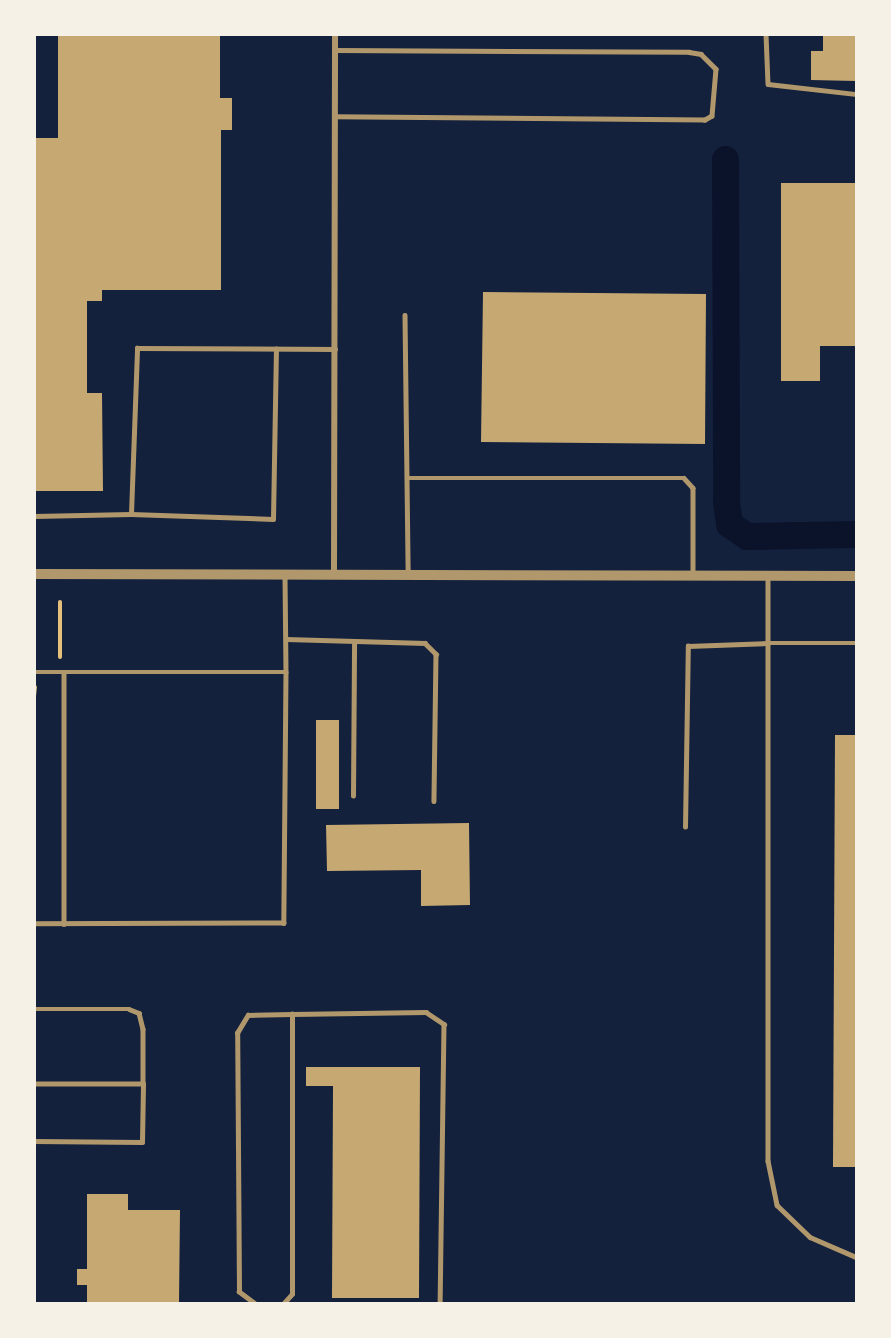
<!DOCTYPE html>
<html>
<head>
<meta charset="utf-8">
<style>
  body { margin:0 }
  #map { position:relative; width:891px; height:1338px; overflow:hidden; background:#14213d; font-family:"Fira Sans Condensed",sans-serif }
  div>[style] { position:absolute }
  .canal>* { height:27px; margin:-13.5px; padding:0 13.5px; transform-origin:13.5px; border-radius:13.5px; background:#0b132b }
  .building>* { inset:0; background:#c6a872 }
  .path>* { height:4px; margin:-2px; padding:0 2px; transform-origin:2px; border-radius:2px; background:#e5c07b }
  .service>* { height:4.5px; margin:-2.25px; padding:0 2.25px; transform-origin:2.25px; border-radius:2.25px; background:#b1986c }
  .minor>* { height:6px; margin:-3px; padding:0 3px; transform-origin:3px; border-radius:3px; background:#b1986c }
  .tertiary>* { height:10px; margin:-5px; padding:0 5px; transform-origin:5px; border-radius:5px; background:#b1986c }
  span { translate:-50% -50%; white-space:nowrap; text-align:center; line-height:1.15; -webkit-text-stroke:6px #f6f1e7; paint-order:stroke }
  .frame { position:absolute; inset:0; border:36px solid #f6f1e7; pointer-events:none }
</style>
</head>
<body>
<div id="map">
  <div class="canal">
    <i style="left:725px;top:159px;width:343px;rotate:89.8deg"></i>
    <i style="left:726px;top:502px;width:22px;rotate:82deg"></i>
    <i style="left:729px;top:524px;width:22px;rotate:34deg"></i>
    <i style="left:747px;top:536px;width:109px;rotate:-1.1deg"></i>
  </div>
  <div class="building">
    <i style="clip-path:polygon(58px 34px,220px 34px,220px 98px,232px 98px,232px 130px,221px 130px,221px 290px,102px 290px,102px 301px,87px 301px,87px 393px,102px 393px,103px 491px,34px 491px,34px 138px,58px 138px)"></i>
    <i style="clip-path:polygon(823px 34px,856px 34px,856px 81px,811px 80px,811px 51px,823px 51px)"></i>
    <i style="clip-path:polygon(781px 183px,856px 183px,856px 346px,820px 346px,820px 381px,781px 381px)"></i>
    <i style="clip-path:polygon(483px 292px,706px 294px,705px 444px,481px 442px)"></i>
    <i style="clip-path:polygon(316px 720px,339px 720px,339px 809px,316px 809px)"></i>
    <i style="clip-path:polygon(835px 735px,856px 735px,856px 1167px,833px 1167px)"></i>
    <i style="clip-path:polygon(469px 823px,470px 905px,421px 906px,421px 870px,327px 871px,326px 825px)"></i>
    <i style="clip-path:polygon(306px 1067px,420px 1067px,419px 1298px,332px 1298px,333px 1086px,306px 1086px)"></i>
    <i style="clip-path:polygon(87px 1194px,128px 1194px,128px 1210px,180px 1210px,179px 1304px,87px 1304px,87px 1285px,77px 1285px,77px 1269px,87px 1269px)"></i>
  </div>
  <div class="path">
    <i style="left:60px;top:602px;width:55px;rotate:90deg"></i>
    <i style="left:34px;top:696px;width:9px;rotate:-84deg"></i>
  </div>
  <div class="service">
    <i style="left:766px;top:34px;width:50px;rotate:87.7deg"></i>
    <i style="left:768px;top:84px;width:89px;rotate:6.5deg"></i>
    <i style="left:335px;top:50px;width:354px;rotate:0.3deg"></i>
    <i style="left:689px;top:52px;width:12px;rotate:9deg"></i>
    <i style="left:701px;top:54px;width:21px;rotate:45deg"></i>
    <i style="left:716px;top:69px;width:47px;rotate:94.9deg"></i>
    <i style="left:712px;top:116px;width:8px;rotate:150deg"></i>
    <i style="left:705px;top:120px;width:370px;rotate:-179.5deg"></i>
    <i style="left:405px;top:315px;width:260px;rotate:89.3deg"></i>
    <i style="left:407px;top:478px;width:277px"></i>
    <i style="left:684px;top:478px;width:13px;rotate:48deg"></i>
    <i style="left:693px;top:488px;width:88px;rotate:90deg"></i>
    <i style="left:131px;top:514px;width:142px;rotate:2deg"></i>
    <i style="left:273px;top:519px;width:170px;rotate:-89deg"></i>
    <i style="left:34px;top:516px;width:97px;rotate:-1.2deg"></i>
    <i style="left:131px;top:514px;width:166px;rotate:-87.9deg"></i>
    <i style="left:137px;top:348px;width:198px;rotate:0.3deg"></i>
    <i style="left:285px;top:576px;width:96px;rotate:89.4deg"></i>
    <i style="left:768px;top:576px;width:67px;rotate:90deg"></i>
    <i style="left:768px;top:643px;width:88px"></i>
    <i style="left:286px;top:639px;width:139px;rotate:1.6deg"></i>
    <i style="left:425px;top:643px;width:16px;rotate:45deg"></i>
    <i style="left:436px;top:654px;width:147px;rotate:90.8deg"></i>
    <i style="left:34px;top:672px;width:252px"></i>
    <i style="left:286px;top:672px;width:251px;rotate:90.5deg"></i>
    <i style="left:284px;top:923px;width:250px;rotate:179.8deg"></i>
    <i style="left:64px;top:672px;width:252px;rotate:90deg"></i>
    <i style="left:353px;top:796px;width:154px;rotate:-89.6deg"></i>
    <i style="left:685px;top:827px;width:181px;rotate:-89.1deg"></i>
    <i style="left:688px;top:646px;width:80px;rotate:-2.1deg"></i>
    <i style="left:768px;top:643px;width:518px;rotate:90deg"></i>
    <i style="left:768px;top:1161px;width:45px;rotate:78.4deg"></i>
    <i style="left:777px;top:1205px;width:46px;rotate:44.1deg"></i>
    <i style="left:810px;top:1237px;width:50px;rotate:23.5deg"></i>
    <i style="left:34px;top:1009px;width:95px"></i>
    <i style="left:129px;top:1009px;width:11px;rotate:22deg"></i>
    <i style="left:139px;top:1013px;width:16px;rotate:76deg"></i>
    <i style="left:143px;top:1029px;width:55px;rotate:90deg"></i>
    <i style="left:143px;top:1084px;width:109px;rotate:180deg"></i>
    <i style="left:34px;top:1141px;width:108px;rotate:0.5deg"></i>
    <i style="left:142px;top:1142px;width:58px;rotate:-89deg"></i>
    <i style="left:255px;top:1304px;width:20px;rotate:-143deg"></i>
    <i style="left:239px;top:1292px;width:259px;rotate:-90.4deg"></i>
    <i style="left:237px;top:1033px;width:21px;rotate:-59deg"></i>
    <i style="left:248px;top:1015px;width:44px;rotate:-1.3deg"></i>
    <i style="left:283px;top:1304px;width:13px;rotate:-48deg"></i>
    <i style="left:292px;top:1294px;width:280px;rotate:-90deg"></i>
    <i style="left:292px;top:1014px;width:134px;rotate:-0.9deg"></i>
    <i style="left:426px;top:1012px;width:22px;rotate:34deg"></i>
    <i style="left:444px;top:1024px;width:280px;rotate:90.8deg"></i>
  </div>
  <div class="minor">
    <i style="left:334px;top:574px;width:540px;rotate:-89.89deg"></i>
  </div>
  <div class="tertiary">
    <i style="left:34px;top:574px;width:822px;rotate:0.14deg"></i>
  </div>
  <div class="frame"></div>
</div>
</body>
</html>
